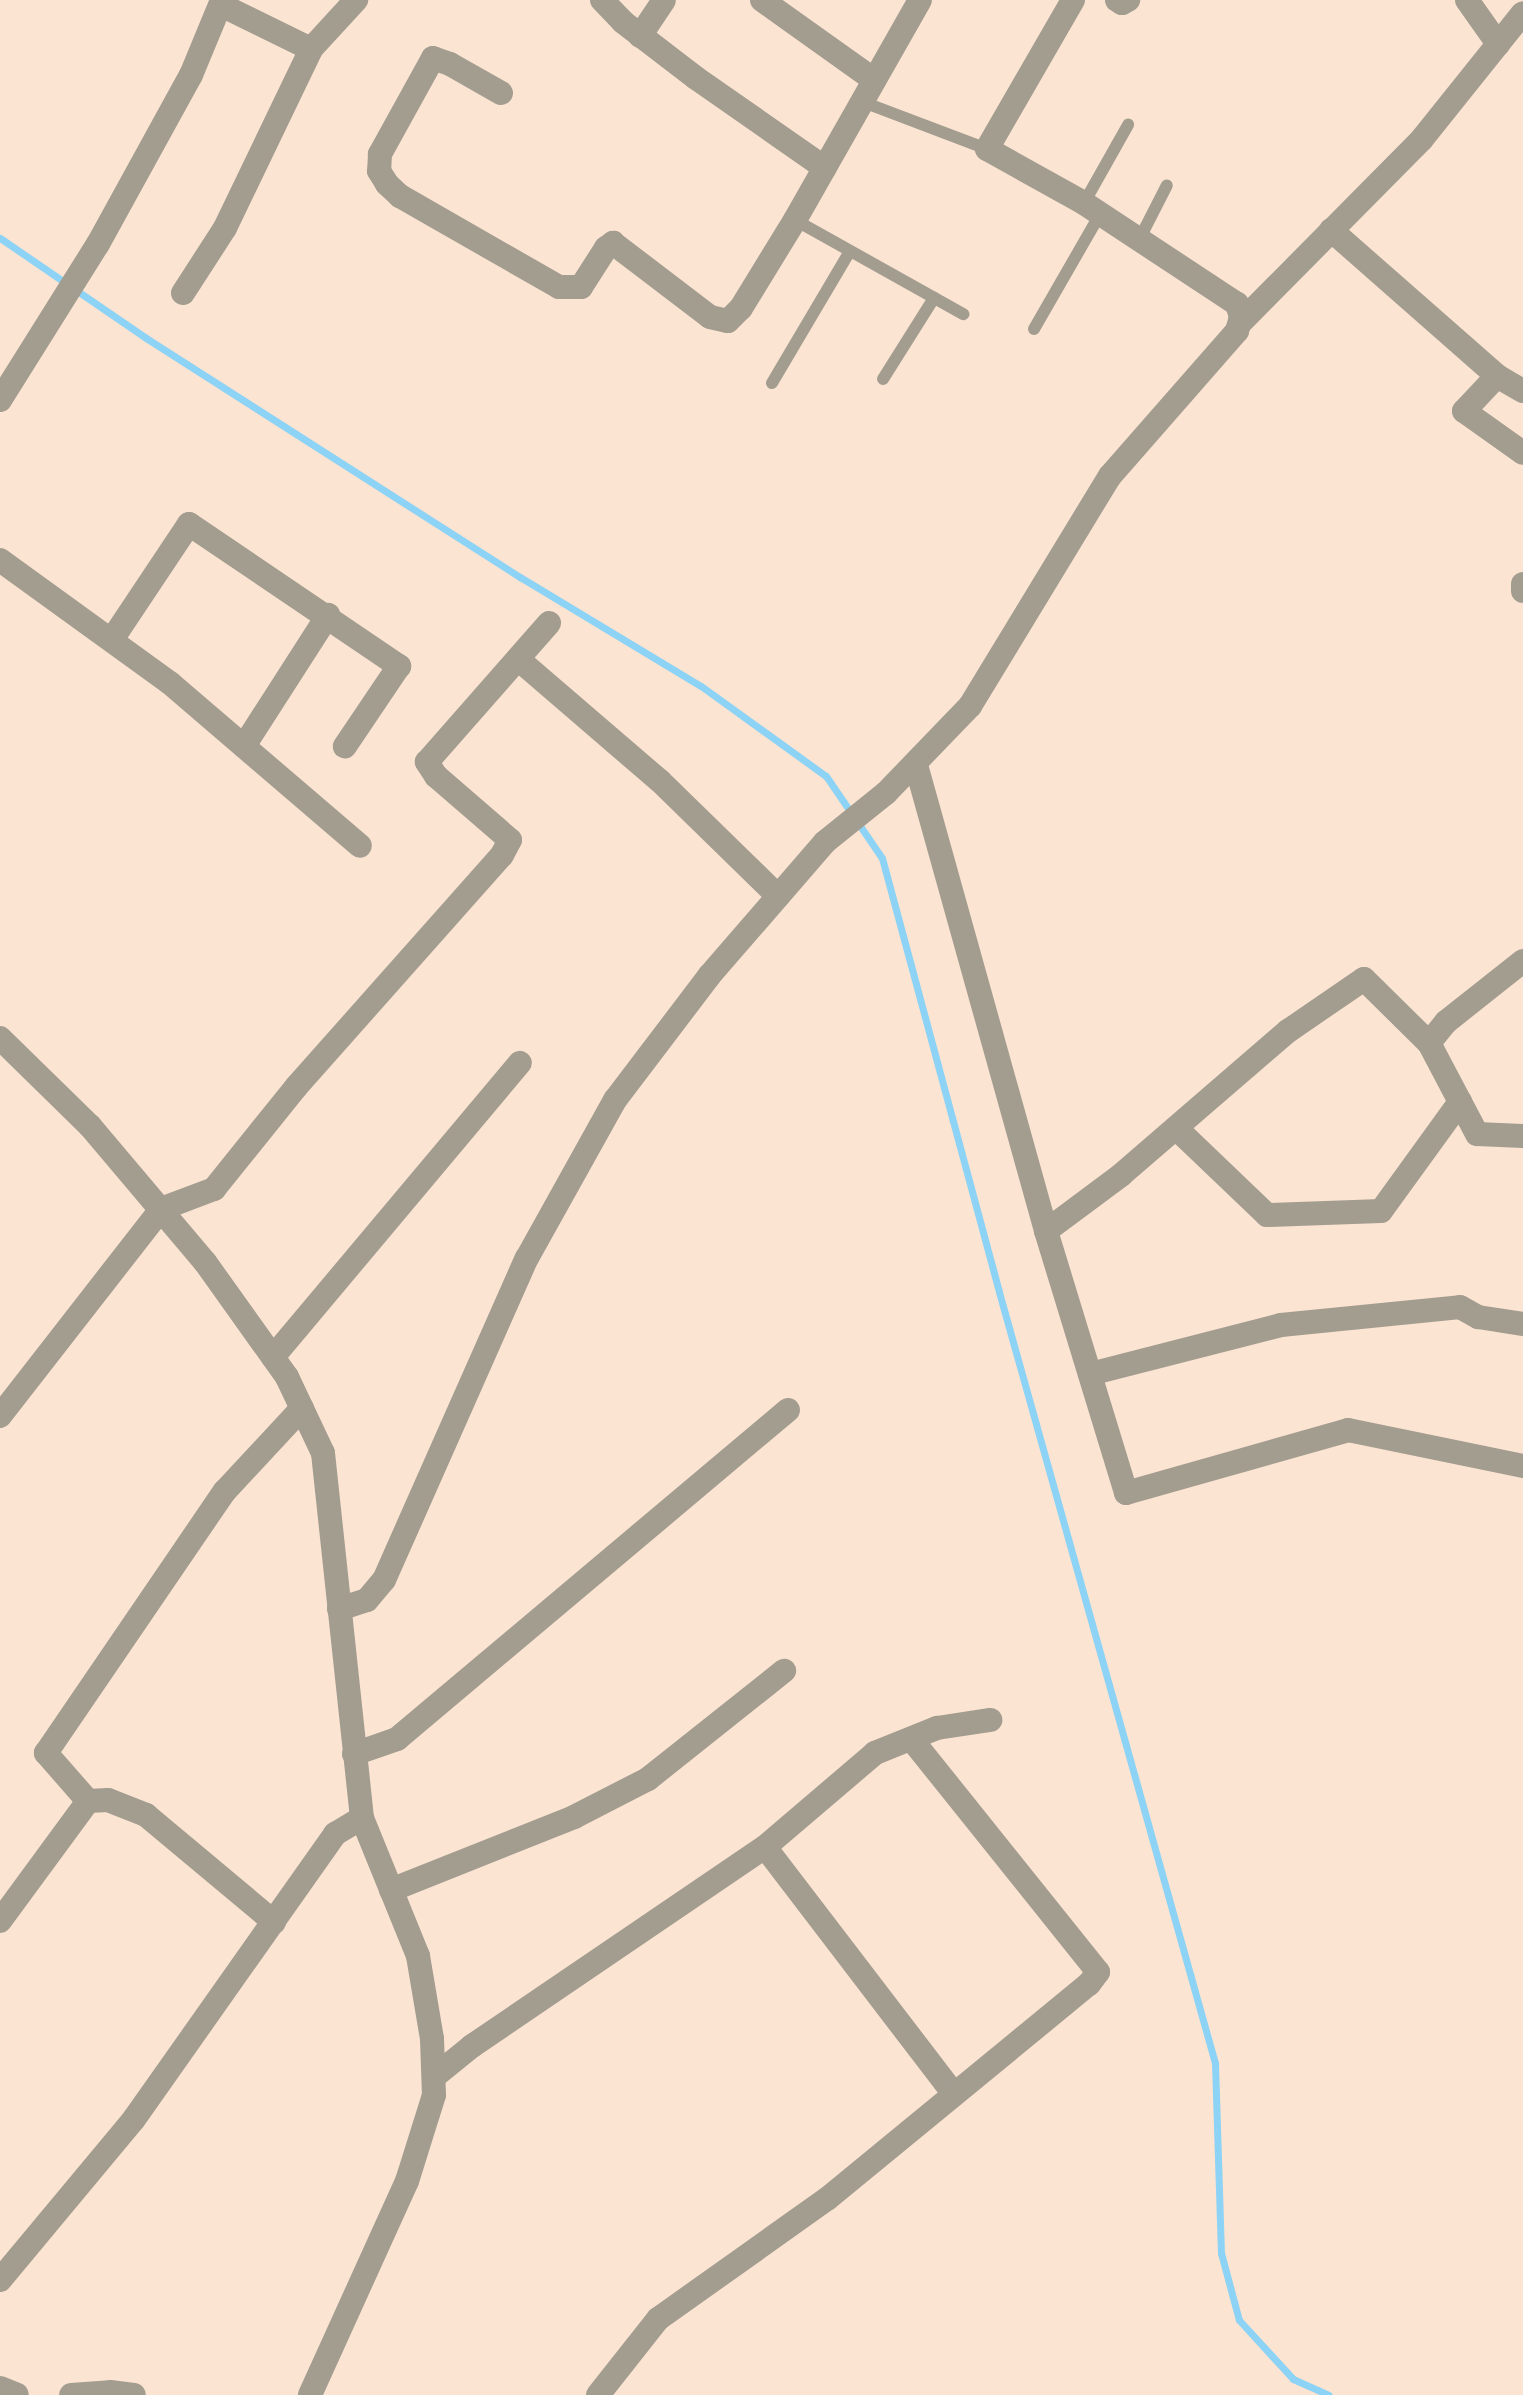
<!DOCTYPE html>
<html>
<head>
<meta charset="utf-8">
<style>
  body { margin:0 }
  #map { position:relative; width:1523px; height:2395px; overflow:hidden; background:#fce4d2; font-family:Cabin,sans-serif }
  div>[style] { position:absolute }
  .stream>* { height:7px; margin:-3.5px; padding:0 3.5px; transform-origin:3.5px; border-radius:3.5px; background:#8dd3f5 }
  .lane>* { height:12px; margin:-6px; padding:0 6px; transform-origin:6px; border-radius:6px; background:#a39d90 }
  .street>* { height:24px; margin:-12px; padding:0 12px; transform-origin:12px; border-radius:12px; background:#a39d90 }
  span { translate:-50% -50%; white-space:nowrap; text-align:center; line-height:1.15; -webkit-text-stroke:6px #fff; paint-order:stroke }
</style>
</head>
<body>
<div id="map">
  <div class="stream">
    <i style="left:0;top:238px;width:177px;rotate:34.4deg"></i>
    <i style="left:146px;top:338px;width:444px;rotate:32.6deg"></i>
    <i style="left:520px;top:577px;width:211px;rotate:31.1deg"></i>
    <i style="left:701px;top:686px;width:154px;rotate:35.8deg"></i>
    <i style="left:826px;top:776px;width:99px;rotate:55.7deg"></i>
    <i style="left:882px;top:858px;width:449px;rotate:74.9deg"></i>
    <i style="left:999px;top:1292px;width:801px;rotate:74.35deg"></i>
    <i style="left:1215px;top:2063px;width:190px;rotate:88.2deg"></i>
    <i style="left:1221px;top:2253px;width:69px;rotate:75deg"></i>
    <i style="left:1239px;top:2320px;width:80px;rotate:47.5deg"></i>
    <i style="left:1293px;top:2379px;width:39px;rotate:24deg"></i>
  </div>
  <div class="lane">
    <i style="left:863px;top:102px;width:133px;rotate:20.8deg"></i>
    <i style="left:1084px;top:203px;width:90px;rotate:-60.6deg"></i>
    <i style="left:795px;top:220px;width:193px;rotate:29.2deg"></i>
    <i style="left:1140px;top:238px;width:59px;rotate:-63deg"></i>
    <i style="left:1034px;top:329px;width:133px;rotate:-60.1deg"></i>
    <i style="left:883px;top:379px;width:96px;rotate:-57.8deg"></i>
    <i style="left:772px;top:383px;width:153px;rotate:-59.4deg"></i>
  </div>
  <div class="street">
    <i style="left:602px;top:0;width:30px;rotate:46deg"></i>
    <i style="left:623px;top:22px;width:92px;rotate:37.5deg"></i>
    <i style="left:696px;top:78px;width:157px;rotate:34.9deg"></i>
    <i style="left:762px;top:0;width:138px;rotate:35.5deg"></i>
    <i style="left:1117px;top:0;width:6px;rotate:31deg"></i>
    <i style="left:1122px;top:3px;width:7px;rotate:-27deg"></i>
    <i style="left:1467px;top:0;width:54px;rotate:54.8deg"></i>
    <i style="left:221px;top:5px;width:100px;rotate:26.1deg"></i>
    <i style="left:640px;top:36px;width:43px;rotate:-56.3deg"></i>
    <i style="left:501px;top:93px;width:59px;rotate:-150.4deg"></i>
    <i style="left:450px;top:64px;width:18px;rotate:-161deg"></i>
    <i style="left:433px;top:58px;width:110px;rotate:118.9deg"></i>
    <i style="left:380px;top:154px;width:17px;rotate:93deg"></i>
    <i style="left:379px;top:171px;width:15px;rotate:58deg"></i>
    <i style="left:387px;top:184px;width:18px;rotate:43deg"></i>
    <i style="left:400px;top:196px;width:183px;rotate:29.8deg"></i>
    <i style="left:559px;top:287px;width:22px"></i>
    <i style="left:581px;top:287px;width:46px;rotate:-57.3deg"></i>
    <i style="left:606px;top:248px;width:9px;rotate:-36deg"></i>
    <i style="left:613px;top:243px;width:122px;rotate:37.3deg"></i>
    <i style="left:710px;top:317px;width:18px;rotate:13deg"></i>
    <i style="left:728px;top:321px;width:18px;rotate:-45deg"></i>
    <i style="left:741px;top:308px;width:103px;rotate:-58.5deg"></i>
    <i style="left:795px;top:220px;width:253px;rotate:-60.4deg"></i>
    <i style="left:1331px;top:230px;width:221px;rotate:41.3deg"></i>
    <i style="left:1497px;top:376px;width:30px;rotate:30deg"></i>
    <i style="left:183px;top:293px;width:77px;rotate:-57.1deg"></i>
    <i style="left:225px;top:228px;width:199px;rotate:-64.3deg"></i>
    <i style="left:311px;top:49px;width:67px;rotate:-47.4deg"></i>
    <i style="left:1241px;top:322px;width:257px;rotate:-45.3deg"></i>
    <i style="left:1422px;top:139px;width:161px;rotate:-51.3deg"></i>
    <i style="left:1497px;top:376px;width:48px;rotate:133.3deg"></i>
    <i style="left:1464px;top:411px;width:72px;rotate:35.4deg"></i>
    <i style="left:0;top:400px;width:184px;rotate:-57.9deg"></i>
    <i style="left:98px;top:244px;width:193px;rotate:-61.2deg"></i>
    <i style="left:191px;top:75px;width:81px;rotate:-67.5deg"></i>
    <i style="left:0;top:560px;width:210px;rotate:35.9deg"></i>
    <i style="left:170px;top:683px;width:250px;rotate:40.6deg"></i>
    <i style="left:1523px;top:584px;width:7px;rotate:90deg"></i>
    <i style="left:113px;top:638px;width:137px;rotate:-56.3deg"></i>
    <i style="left:189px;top:524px;width:254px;rotate:34.1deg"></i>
    <i style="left:399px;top:666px;width:97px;rotate:124deg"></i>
    <i style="left:518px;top:659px;width:187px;rotate:40.7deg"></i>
    <i style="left:660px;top:781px;width:165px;rotate:44.3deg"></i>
    <i style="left:244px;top:746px;width:156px;rotate:-57.3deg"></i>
    <i style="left:916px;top:765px;width:484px;rotate:74.4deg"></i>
    <i style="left:1046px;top:1231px;width:274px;rotate:73deg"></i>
    <i style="left:1126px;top:1493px;width:231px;rotate:-15.8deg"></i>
    <i style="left:1348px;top:1430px;width:179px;rotate:11.6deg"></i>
    <i style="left:0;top:1038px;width:126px;rotate:44.4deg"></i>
    <i style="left:90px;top:1126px;width:178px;rotate:49.8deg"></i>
    <i style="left:205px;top:1262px;width:141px;rotate:54.5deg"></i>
    <i style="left:287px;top:1377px;width:84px;rotate:64.7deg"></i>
    <i style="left:323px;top:1453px;width:367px;rotate:83.9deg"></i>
    <i style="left:362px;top:1818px;width:149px;rotate:67.9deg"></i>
    <i style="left:418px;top:1956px;width:84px;rotate:80.4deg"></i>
    <i style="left:432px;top:2039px;width:56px;rotate:88deg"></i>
    <i style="left:434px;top:2095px;width:90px;rotate:107.4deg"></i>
    <i style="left:407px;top:2181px;width:235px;rotate:114.4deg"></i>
    <i style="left:1429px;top:1043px;width:27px;rotate:-51deg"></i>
    <i style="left:1446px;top:1022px;width:98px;rotate:-38.4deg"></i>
    <i style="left:1176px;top:1128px;width:126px;rotate:43.7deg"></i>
    <i style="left:1267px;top:1215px;width:114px;rotate:-2deg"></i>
    <i style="left:1381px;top:1211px;width:135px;rotate:-54.1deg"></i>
    <i style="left:1046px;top:1231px;width:94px;rotate:-36.7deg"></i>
    <i style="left:1121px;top:1175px;width:221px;rotate:-40.8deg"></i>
    <i style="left:1288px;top:1031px;width:92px;rotate:-34.4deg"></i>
    <i style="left:1364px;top:979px;width:91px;rotate:44.6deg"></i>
    <i style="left:1429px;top:1043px;width:103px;rotate:62.2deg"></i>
    <i style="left:1477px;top:1134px;width:46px;rotate:2.5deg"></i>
    <i style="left:273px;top:1357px;width:384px;rotate:-50deg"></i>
    <i style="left:1090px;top:1374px;width:197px;rotate:-14.4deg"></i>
    <i style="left:1281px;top:1325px;width:180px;rotate:-5.7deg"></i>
    <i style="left:1460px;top:1307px;width:21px;rotate:29deg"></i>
    <i style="left:1478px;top:1317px;width:46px;rotate:8.8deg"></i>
    <i style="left:0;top:1416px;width:262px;rotate:-52.1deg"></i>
    <i style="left:161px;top:1209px;width:57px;rotate:-20.7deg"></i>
    <i style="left:214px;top:1189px;width:131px;rotate:-51.2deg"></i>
    <i style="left:296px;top:1087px;width:310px;rotate:-48.4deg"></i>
    <i style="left:502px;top:855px;width:17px;rotate:-62deg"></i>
    <i style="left:510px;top:840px;width:98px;rotate:-139.1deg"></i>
    <i style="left:436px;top:776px;width:17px;rotate:-123deg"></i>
    <i style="left:427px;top:762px;width:185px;rotate:-48.7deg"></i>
    <i style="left:339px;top:1609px;width:29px;rotate:-18deg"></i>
    <i style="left:367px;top:1600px;width:26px;rotate:-50deg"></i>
    <i style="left:384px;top:1580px;width:352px;rotate:-66.1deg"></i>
    <i style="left:527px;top:1258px;width:181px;rotate:-60.9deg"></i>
    <i style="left:615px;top:1100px;width:156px;rotate:-52.8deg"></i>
    <i style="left:709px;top:976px;width:177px;rotate:-49.1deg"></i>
    <i style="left:825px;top:842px;width:78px;rotate:-38.8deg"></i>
    <i style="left:886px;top:793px;width:121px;rotate:-46deg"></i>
    <i style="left:970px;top:706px;width:269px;rotate:-58.7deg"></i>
    <i style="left:1110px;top:476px;width:193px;rotate:-48.8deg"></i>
    <i style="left:1237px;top:331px;width:15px;rotate:-74deg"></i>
    <i style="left:1241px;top:317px;width:14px;rotate:-107deg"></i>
    <i style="left:1237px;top:304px;width:183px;rotate:-146.6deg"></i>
    <i style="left:1084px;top:203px;width:111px;rotate:-150.9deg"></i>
    <i style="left:987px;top:149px;width:172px;rotate:-60deg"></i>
    <i style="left:354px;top:1754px;width:46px;rotate:-19.2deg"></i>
    <i style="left:397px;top:1739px;width:511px;rotate:-40.08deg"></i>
    <i style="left:88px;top:1801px;width:64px;rotate:-131.2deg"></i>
    <i style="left:46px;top:1753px;width:317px;rotate:-55.7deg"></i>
    <i style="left:225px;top:1491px;width:113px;rotate:-47.1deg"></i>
    <i style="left:88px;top:1801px;width:20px;rotate:-3deg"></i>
    <i style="left:108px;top:1800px;width:41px;rotate:21.5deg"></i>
    <i style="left:146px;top:1815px;width:167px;rotate:39.9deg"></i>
    <i style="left:765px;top:1847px;width:311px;rotate:52.6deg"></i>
    <i style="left:391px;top:1890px;width:197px;rotate:-21.7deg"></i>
    <i style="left:574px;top:1817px;width:83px;rotate:-27.2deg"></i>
    <i style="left:648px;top:1779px;width:174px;rotate:-38.5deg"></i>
    <i style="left:0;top:1921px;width:149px;rotate:-53.7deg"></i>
    <i style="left:435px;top:2076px;width:48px;rotate:-39deg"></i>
    <i style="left:472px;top:2046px;width:354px;rotate:-34.2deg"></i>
    <i style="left:765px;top:1847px;width:145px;rotate:-40.5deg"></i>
    <i style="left:875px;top:1753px;width:67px;rotate:-22deg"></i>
    <i style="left:937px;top:1728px;width:54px;rotate:-8.6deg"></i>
    <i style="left:0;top:2280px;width:209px;rotate:-50.2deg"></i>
    <i style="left:134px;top:2119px;width:349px;rotate:-54.8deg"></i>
    <i style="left:335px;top:1834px;width:31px;rotate:-31deg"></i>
    <i style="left:0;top:2388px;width:18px;rotate:22deg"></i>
    <i style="left:71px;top:2395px;width:39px;rotate:-4deg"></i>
    <i style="left:110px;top:2392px;width:24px;rotate:7deg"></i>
    <i style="left:598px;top:2395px;width:97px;rotate:-51.7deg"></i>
    <i style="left:658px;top:2319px;width:207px;rotate:-35.4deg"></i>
    <i style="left:827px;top:2199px;width:339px;rotate:-39.4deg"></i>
    <i style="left:1089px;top:1984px;width:15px;rotate:-53deg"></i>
    <i style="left:1098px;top:1972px;width:297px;rotate:-128.7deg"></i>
  </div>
</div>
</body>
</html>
